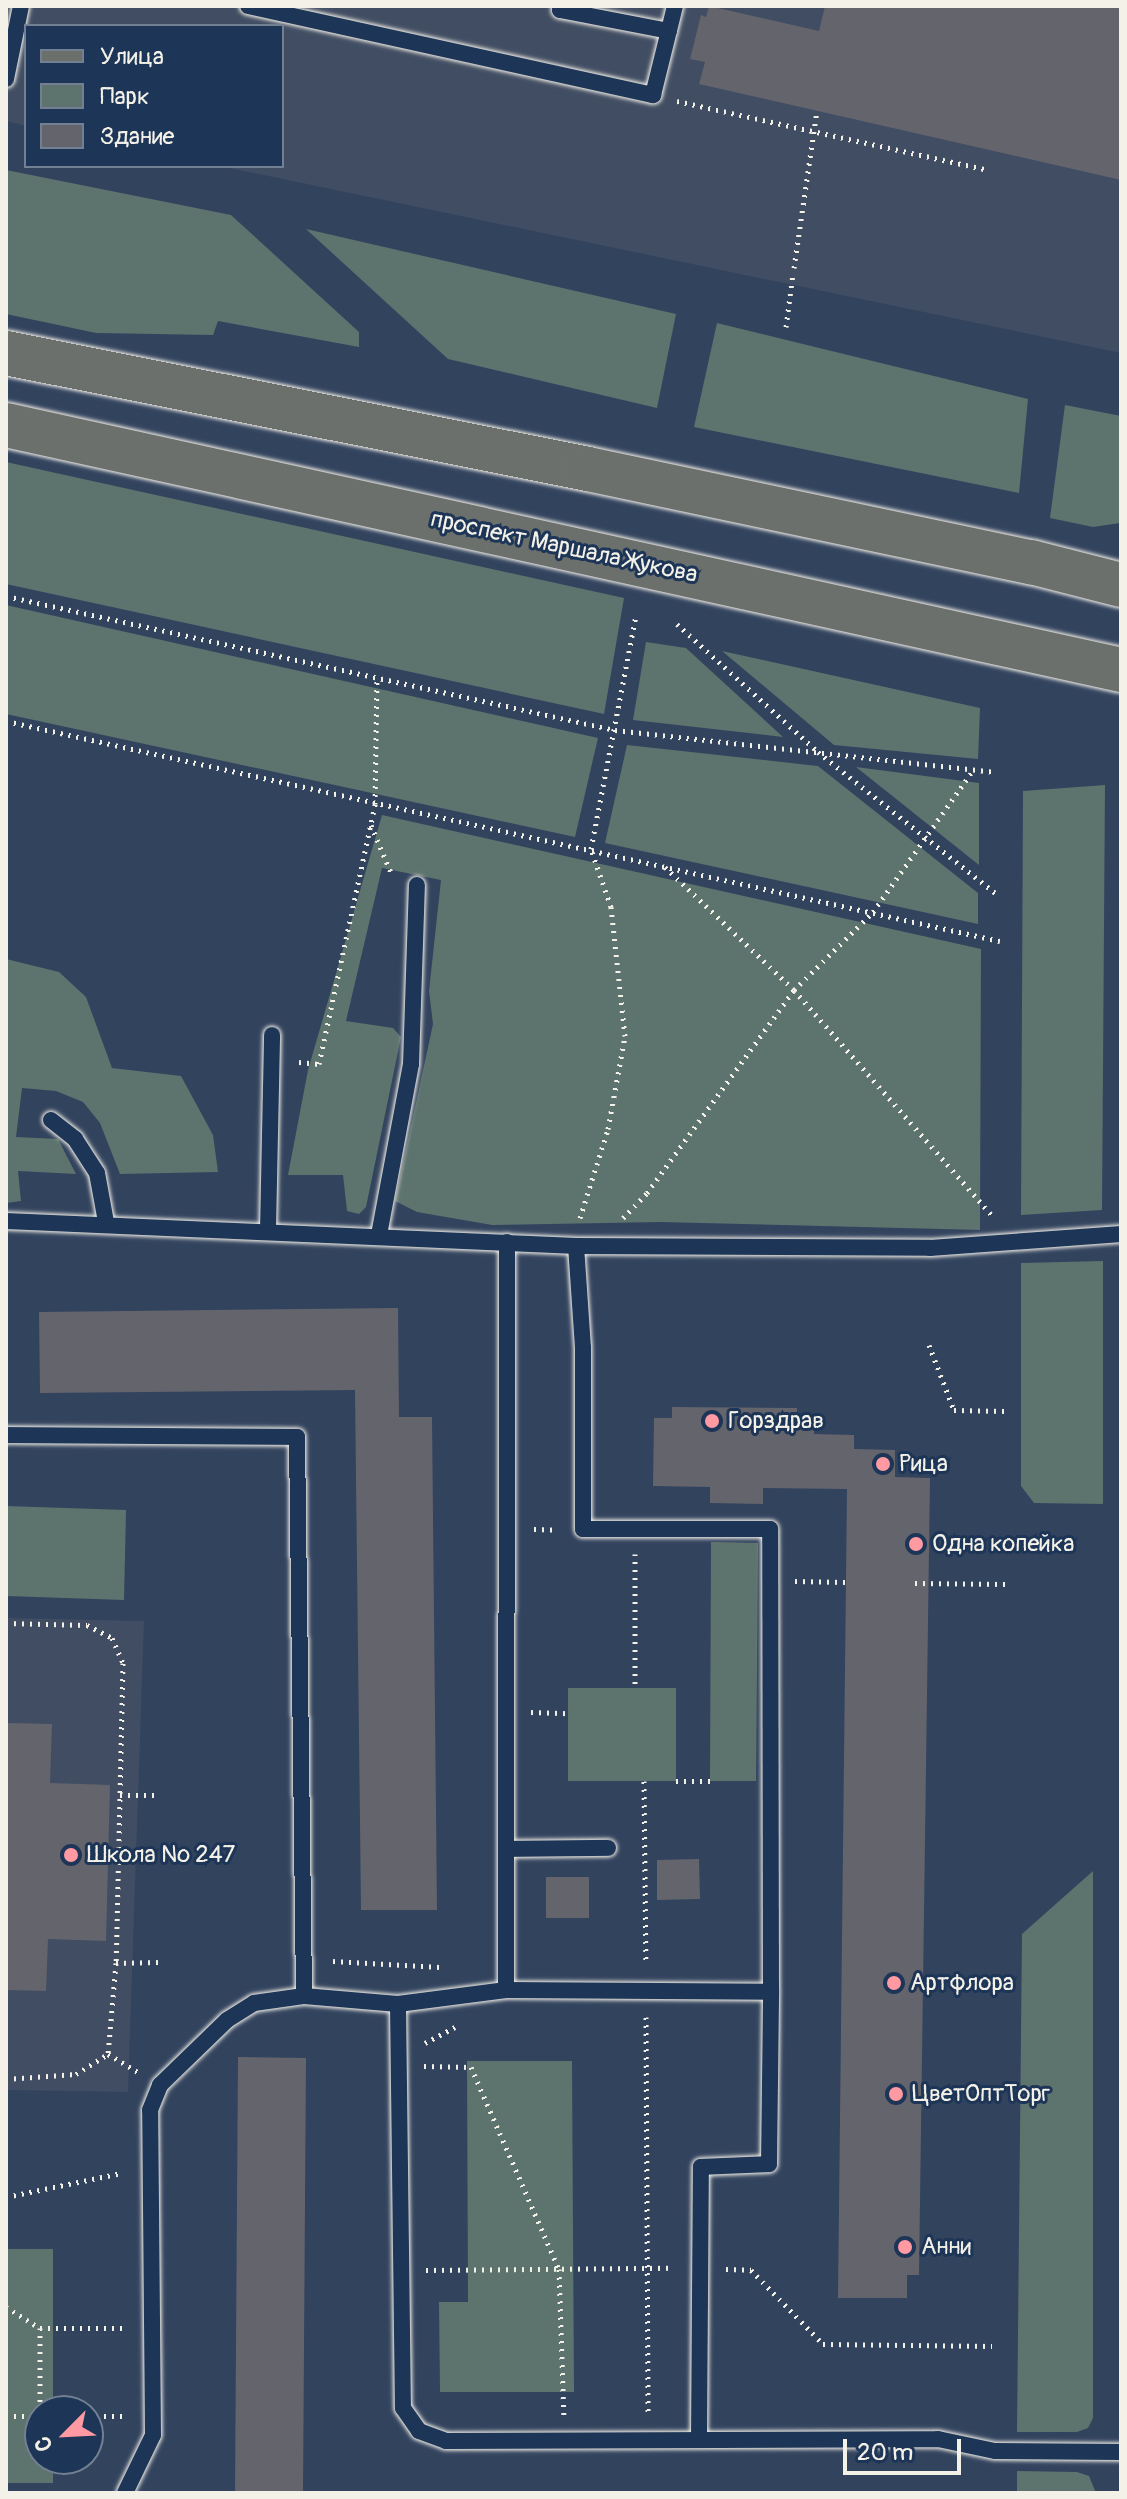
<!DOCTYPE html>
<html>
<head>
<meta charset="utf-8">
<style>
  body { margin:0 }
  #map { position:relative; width:1127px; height:2499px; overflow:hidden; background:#32435e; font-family:Pangolin,sans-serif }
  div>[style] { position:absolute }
  .built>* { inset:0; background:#414d62 }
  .green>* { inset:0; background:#5d736e }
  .building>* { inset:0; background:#64646d }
  .path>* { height:5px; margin-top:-2.5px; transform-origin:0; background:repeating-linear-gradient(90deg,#f4f1e8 0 2px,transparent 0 8px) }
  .roads { filter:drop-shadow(0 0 2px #f4f1e8) drop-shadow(0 0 2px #f4f1e8) }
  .service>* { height:16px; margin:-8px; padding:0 8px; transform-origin:8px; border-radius:8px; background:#1d3557 }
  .primary>* { height:44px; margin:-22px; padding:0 22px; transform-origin:22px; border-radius:22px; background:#6c706d }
  .dots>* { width:22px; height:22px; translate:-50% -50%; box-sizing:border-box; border:4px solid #1d3557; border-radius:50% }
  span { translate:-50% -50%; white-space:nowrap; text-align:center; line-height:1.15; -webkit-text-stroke:6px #1d3557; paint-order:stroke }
  .street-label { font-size:24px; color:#f4f1e8 }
  .poi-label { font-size:24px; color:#f4f1e8 }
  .left { translate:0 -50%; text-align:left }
  .frame { position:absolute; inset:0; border:8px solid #f4f1e8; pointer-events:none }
  .legend { position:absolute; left:24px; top:24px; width:260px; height:144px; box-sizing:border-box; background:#1d3557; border:2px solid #738091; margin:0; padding:10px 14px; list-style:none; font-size:24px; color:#f4f1e8 }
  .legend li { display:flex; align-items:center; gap:16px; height:40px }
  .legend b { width:40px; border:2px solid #738091 }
  .north { position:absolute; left:24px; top:2395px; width:80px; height:80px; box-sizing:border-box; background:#1d3557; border:2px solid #738091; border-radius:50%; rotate:246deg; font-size:22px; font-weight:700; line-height:32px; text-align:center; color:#f4f1e8 }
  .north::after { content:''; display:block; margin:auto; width:28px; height:36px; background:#ff9aa2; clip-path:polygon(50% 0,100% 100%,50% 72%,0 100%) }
  .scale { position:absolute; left:843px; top:2439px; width:118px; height:36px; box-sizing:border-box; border:4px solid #f4f1e8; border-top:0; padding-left:10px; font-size:24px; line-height:28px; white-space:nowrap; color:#f4f1e8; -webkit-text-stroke:6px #1d3557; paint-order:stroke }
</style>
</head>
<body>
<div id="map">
  <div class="built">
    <i style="clip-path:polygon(6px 6px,1121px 6px,1121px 353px,220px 166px,282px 166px,282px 26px,26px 26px,26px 126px,6px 121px)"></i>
    <i style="clip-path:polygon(6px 1618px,144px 1621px,128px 2092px,6px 2090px)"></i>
  </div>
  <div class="green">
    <i style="clip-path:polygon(6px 170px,231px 215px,359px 332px,359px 347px,218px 321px,213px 335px,96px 333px,6px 314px)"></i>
    <i style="clip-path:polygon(306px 229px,676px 314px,657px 408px,448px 359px)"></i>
    <i style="clip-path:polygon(717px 323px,1028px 399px,1019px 493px,694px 427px)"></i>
    <i style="clip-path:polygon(1065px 405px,1121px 416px,1120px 523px,1093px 527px,1050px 518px)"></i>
    <i style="clip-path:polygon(6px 462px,624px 598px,604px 714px,6px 584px)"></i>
    <i style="clip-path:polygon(6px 605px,598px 738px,575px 837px,6px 714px)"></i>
    <i style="clip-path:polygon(646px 642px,686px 648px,783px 737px,633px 720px)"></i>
    <i style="clip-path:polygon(722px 651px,980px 708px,978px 759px,834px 745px)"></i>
    <i style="clip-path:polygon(627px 745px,818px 766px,978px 893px,978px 924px,605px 843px)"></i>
    <i style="clip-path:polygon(856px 767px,979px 783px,979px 865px)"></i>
    <i style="clip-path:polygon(1105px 785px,1102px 1210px,1021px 1215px,1023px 791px)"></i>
    <i style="clip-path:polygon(382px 815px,981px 949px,980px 1230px,660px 1222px,492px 1225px,417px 1212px,395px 1201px,433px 1024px,429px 991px,441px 880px,382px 868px,346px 1021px,393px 1028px,401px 1037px,366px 1207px,359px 1214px,347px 1211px,343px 1175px,288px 1175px,308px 1070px)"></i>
    <i style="clip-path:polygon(6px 959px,59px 972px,86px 997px,112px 1068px,181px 1076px,213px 1135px,218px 1172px,120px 1174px,100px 1123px,83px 1102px,56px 1091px,22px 1088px,16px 1137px,58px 1139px,76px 1174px,18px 1171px,21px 1201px,6px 1203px)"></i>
    <i style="clip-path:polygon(1103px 1261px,1103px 1504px,1034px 1503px,1021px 1486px,1021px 1263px)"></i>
    <i style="clip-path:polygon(6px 1506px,126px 1510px,124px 1600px,6px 1596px)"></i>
    <i style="clip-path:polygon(711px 1542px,758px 1543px,756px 1781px,710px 1781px)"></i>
    <i style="clip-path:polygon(568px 1688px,676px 1688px,676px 1781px,568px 1781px)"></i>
    <i style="clip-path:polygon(1093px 1871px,1093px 2418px,1088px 2428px,1077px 2432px,1017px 2432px,1022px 1934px)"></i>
    <i style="clip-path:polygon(467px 2061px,572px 2061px,574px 2392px,440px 2392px,439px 2302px,468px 2302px)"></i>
    <i style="clip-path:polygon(6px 2249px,53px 2249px,53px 2411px,40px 2411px,40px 2459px,53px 2459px,53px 2483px,6px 2483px)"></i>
    <i style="clip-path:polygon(1017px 2471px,1077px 2472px,1089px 2476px,1096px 2493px,1017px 2493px)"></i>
  </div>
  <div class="building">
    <i style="clip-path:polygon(709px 6px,819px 31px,825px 6px,1121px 6px,1121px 180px,699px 84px,705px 62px,690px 59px,701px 15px,706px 17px)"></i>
    <i style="clip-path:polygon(398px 1308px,399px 1417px,432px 1417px,437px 1910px,361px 1910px,355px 1390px,40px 1393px,39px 1312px)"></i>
    <i style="clip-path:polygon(672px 1407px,797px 1408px,797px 1420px,814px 1420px,814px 1434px,854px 1435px,854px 1449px,895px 1450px,895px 1477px,930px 1478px,919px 2275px,907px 2275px,907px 2298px,838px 2298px,847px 1489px,763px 1488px,763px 1504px,710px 1503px,710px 1487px,653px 1486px,654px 1418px,672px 1418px)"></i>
    <i style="clip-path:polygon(6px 1723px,52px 1724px,50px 1783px,110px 1785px,106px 1941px,48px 1939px,46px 1991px,6px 1990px)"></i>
    <i style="clip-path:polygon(699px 1859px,700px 1899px,657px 1900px,657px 1860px)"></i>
    <i style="clip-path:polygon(546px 1877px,589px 1877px,589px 1918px,546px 1918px)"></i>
    <i style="clip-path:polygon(238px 2057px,306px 2058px,303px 2493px,235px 2493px)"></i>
  </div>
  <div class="path">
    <i style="left:677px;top:101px;width:319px;rotate:12.5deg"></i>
    <i style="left:794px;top:268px;width:159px;rotate:-81.7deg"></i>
    <i style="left:786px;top:327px;width:53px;rotate:-82.5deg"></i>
    <i style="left:6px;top:596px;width:624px;rotate:12.41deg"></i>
    <i style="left:615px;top:730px;width:383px;rotate:6.3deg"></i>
    <i style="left:677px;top:624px;width:190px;rotate:42.2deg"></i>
    <i style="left:818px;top:752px;width:231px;rotate:38.5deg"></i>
    <i style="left:6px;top:721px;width:1018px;rotate:12.48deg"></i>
    <i style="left:371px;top:825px;width:54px;rotate:67.2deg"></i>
    <i style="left:665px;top:867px;width:178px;rotate:43.6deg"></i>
    <i style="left:794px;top:990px;width:300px;rotate:48.7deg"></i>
    <i style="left:299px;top:1062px;width:20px;rotate:6deg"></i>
    <i style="left:319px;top:1064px;width:266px;rotate:-77.8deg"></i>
    <i style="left:375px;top:804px;width:125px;rotate:-89.1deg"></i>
    <i style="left:580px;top:1218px;width:93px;rotate:-72.5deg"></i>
    <i style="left:608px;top:1129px;width:95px;rotate:-79.6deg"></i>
    <i style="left:625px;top:1036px;width:130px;rotate:-96.2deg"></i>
    <i style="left:611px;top:907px;width:61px;rotate:-109deg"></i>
    <i style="left:591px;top:849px;width:237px;rotate:-79.1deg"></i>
    <i style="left:623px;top:1218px;width:35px;rotate:-46deg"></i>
    <i style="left:647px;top:1193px;width:251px;rotate:-54.1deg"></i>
    <i style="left:794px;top:990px;width:111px;rotate:-44.6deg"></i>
    <i style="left:873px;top:912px;width:174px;rotate:-54.8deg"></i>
    <i style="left:929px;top:1345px;width:70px;rotate:69deg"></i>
    <i style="left:954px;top:1410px;width:51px;rotate:1.1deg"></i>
    <i style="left:534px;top:1529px;width:24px;rotate:2deg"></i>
    <i style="left:635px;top:1554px;width:134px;rotate:90deg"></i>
    <i style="left:795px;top:1581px;width:51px;rotate:1.1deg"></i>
    <i style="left:915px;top:1583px;width:90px;rotate:0.6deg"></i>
    <i style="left:6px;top:1623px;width:81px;rotate:1.4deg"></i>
    <i style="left:87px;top:1625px;width:28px;rotate:27deg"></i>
    <i style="left:112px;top:1638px;width:27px;rotate:66deg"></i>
    <i style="left:123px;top:1663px;width:300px;rotate:91.3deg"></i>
    <i style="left:116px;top:1963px;width:91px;rotate:95deg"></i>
    <i style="left:531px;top:1712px;width:37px;rotate:2deg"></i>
    <i style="left:644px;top:1781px;width:182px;rotate:89.4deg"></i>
    <i style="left:676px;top:1781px;width:34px"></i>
    <i style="left:120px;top:1795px;width:40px"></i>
    <i style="left:333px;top:1961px;width:107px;rotate:3.2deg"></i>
    <i style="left:116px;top:1963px;width:42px;rotate:-1.4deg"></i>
    <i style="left:646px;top:2017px;width:398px;rotate:89.7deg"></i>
    <i style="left:425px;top:2043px;width:34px;rotate:-28deg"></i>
    <i style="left:424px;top:2066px;width:47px;rotate:1.2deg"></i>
    <i style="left:471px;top:2067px;width:220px;rotate:66.5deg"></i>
    <i style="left:559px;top:2269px;width:147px;rotate:88.1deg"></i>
    <i style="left:6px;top:2079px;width:70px;rotate:-4.1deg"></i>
    <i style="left:76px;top:2074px;width:38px;rotate:-32deg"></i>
    <i style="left:108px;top:2054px;width:35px;rotate:31deg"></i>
    <i style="left:6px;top:2197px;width:118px;rotate:-11.7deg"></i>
    <i style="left:726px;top:2269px;width:25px;rotate:2deg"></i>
    <i style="left:751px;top:2270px;width:103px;rotate:45.8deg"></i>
    <i style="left:823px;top:2344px;width:169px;rotate:0.7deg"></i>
    <i style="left:426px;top:2270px;width:246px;rotate:-0.5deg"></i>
    <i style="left:6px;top:2307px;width:40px;rotate:32deg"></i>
    <i style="left:40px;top:2328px;width:88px;rotate:90deg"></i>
    <i style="left:40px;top:2328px;width:84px"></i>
    <i style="left:6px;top:2416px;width:34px"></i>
    <i style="left:88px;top:2416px;width:36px"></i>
  </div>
  <div class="roads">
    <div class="service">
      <i style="left:248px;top:6px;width:415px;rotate:12.4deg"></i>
      <i style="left:653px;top:95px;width:92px;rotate:-76.1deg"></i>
      <i style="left:561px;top:6px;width:4px;rotate:104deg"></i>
      <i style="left:560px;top:10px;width:111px;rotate:10.9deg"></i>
      <i style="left:6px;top:79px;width:75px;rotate:-78.4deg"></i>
      <i style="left:51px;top:1120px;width:31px;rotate:38deg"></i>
      <i style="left:75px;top:1139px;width:40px;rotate:57.1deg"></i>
      <i style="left:97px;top:1173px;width:50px;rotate:79.6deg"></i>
      <i style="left:6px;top:1221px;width:571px;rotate:2.51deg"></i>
      <i style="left:576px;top:1246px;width:354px;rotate:0.3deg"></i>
      <i style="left:930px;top:1248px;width:192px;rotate:-4.2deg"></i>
      <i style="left:268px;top:1230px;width:195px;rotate:-88.8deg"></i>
      <i style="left:379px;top:1235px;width:174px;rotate:-79.4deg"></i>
      <i style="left:411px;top:1064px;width:179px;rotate:-88.1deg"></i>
      <i style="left:6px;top:1435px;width:291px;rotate:0.4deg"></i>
      <i style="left:297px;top:1437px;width:559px;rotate:89.28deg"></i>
      <i style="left:304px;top:1996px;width:94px;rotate:4.9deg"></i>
      <i style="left:398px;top:2004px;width:109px;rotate:-7.4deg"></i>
      <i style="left:506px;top:1990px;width:265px;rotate:0.4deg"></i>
      <i style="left:771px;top:1992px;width:463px;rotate:-90.1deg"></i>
      <i style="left:770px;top:1529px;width:187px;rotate:180deg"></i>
      <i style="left:583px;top:1529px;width:181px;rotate:-90deg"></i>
      <i style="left:583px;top:1348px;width:102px;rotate:-93.9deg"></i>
      <i style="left:506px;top:1849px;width:102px;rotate:-0.6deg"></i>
      <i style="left:506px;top:1990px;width:748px;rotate:-89.92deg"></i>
      <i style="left:398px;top:2004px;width:404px;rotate:89.3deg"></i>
      <i style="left:403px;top:2408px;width:28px;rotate:55deg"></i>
      <i style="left:419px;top:2431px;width:29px;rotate:20deg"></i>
      <i style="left:446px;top:2441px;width:492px;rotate:-0.2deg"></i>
      <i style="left:938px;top:2439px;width:58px;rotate:11.9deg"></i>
      <i style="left:995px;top:2451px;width:126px;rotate:0.5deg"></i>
      <i style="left:699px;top:2440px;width:273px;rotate:-89.6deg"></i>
      <i style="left:701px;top:2167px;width:68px;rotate:-2.5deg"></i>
      <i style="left:769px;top:2164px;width:172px;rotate:-89.3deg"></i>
      <i style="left:125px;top:2493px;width:64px;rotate:-64.2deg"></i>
      <i style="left:153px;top:2435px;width:325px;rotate:-90.5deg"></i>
      <i style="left:150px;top:2110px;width:27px;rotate:-68deg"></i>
      <i style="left:160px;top:2085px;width:93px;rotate:-44.1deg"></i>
      <i style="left:227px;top:2020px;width:32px;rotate:-32deg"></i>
      <i style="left:254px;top:2003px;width:50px;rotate:-8deg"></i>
    </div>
    <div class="primary">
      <i style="left:6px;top:353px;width:593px;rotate:11.27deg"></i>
      <i style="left:588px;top:469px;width:453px;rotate:11.9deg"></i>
      <i style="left:1031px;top:562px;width:93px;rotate:14.3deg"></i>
      <i style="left:6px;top:425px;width:1142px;rotate:12.39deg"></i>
    </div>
  </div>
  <div class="dots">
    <i style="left:712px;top:1421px;background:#ff9aa2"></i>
    <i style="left:883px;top:1464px;background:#ff9aa2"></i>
    <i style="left:916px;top:1544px;background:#ff9aa2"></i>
    <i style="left:71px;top:1855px;background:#ff9aa2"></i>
    <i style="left:894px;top:1983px;background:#ff9aa2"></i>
    <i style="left:896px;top:2094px;background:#ff9aa2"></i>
    <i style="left:905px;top:2247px;background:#ff9aa2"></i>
  </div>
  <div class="street-label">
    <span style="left:564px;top:547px;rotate:12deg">проспект Маршала Жукова</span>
  </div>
  <div class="poi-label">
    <span class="left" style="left:728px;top:1421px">Горздрав</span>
    <span class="left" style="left:899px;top:1464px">Рица</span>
    <span class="left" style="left:932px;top:1544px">Одна копейка</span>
    <span class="left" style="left:87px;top:1855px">Школа № 247</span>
    <span class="left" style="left:910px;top:1983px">Артфлора</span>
    <span class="left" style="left:912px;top:2094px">ЦветОптТорг</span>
    <span class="left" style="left:921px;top:2247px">Анни</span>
  </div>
  <div class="frame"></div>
  <ul class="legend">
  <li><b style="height:10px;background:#6c706d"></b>Улица</li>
  <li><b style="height:22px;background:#5d736e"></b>Парк</li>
  <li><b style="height:22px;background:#64646d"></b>Здание</li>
  </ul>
  <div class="north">С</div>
  <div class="scale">20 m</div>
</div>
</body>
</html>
